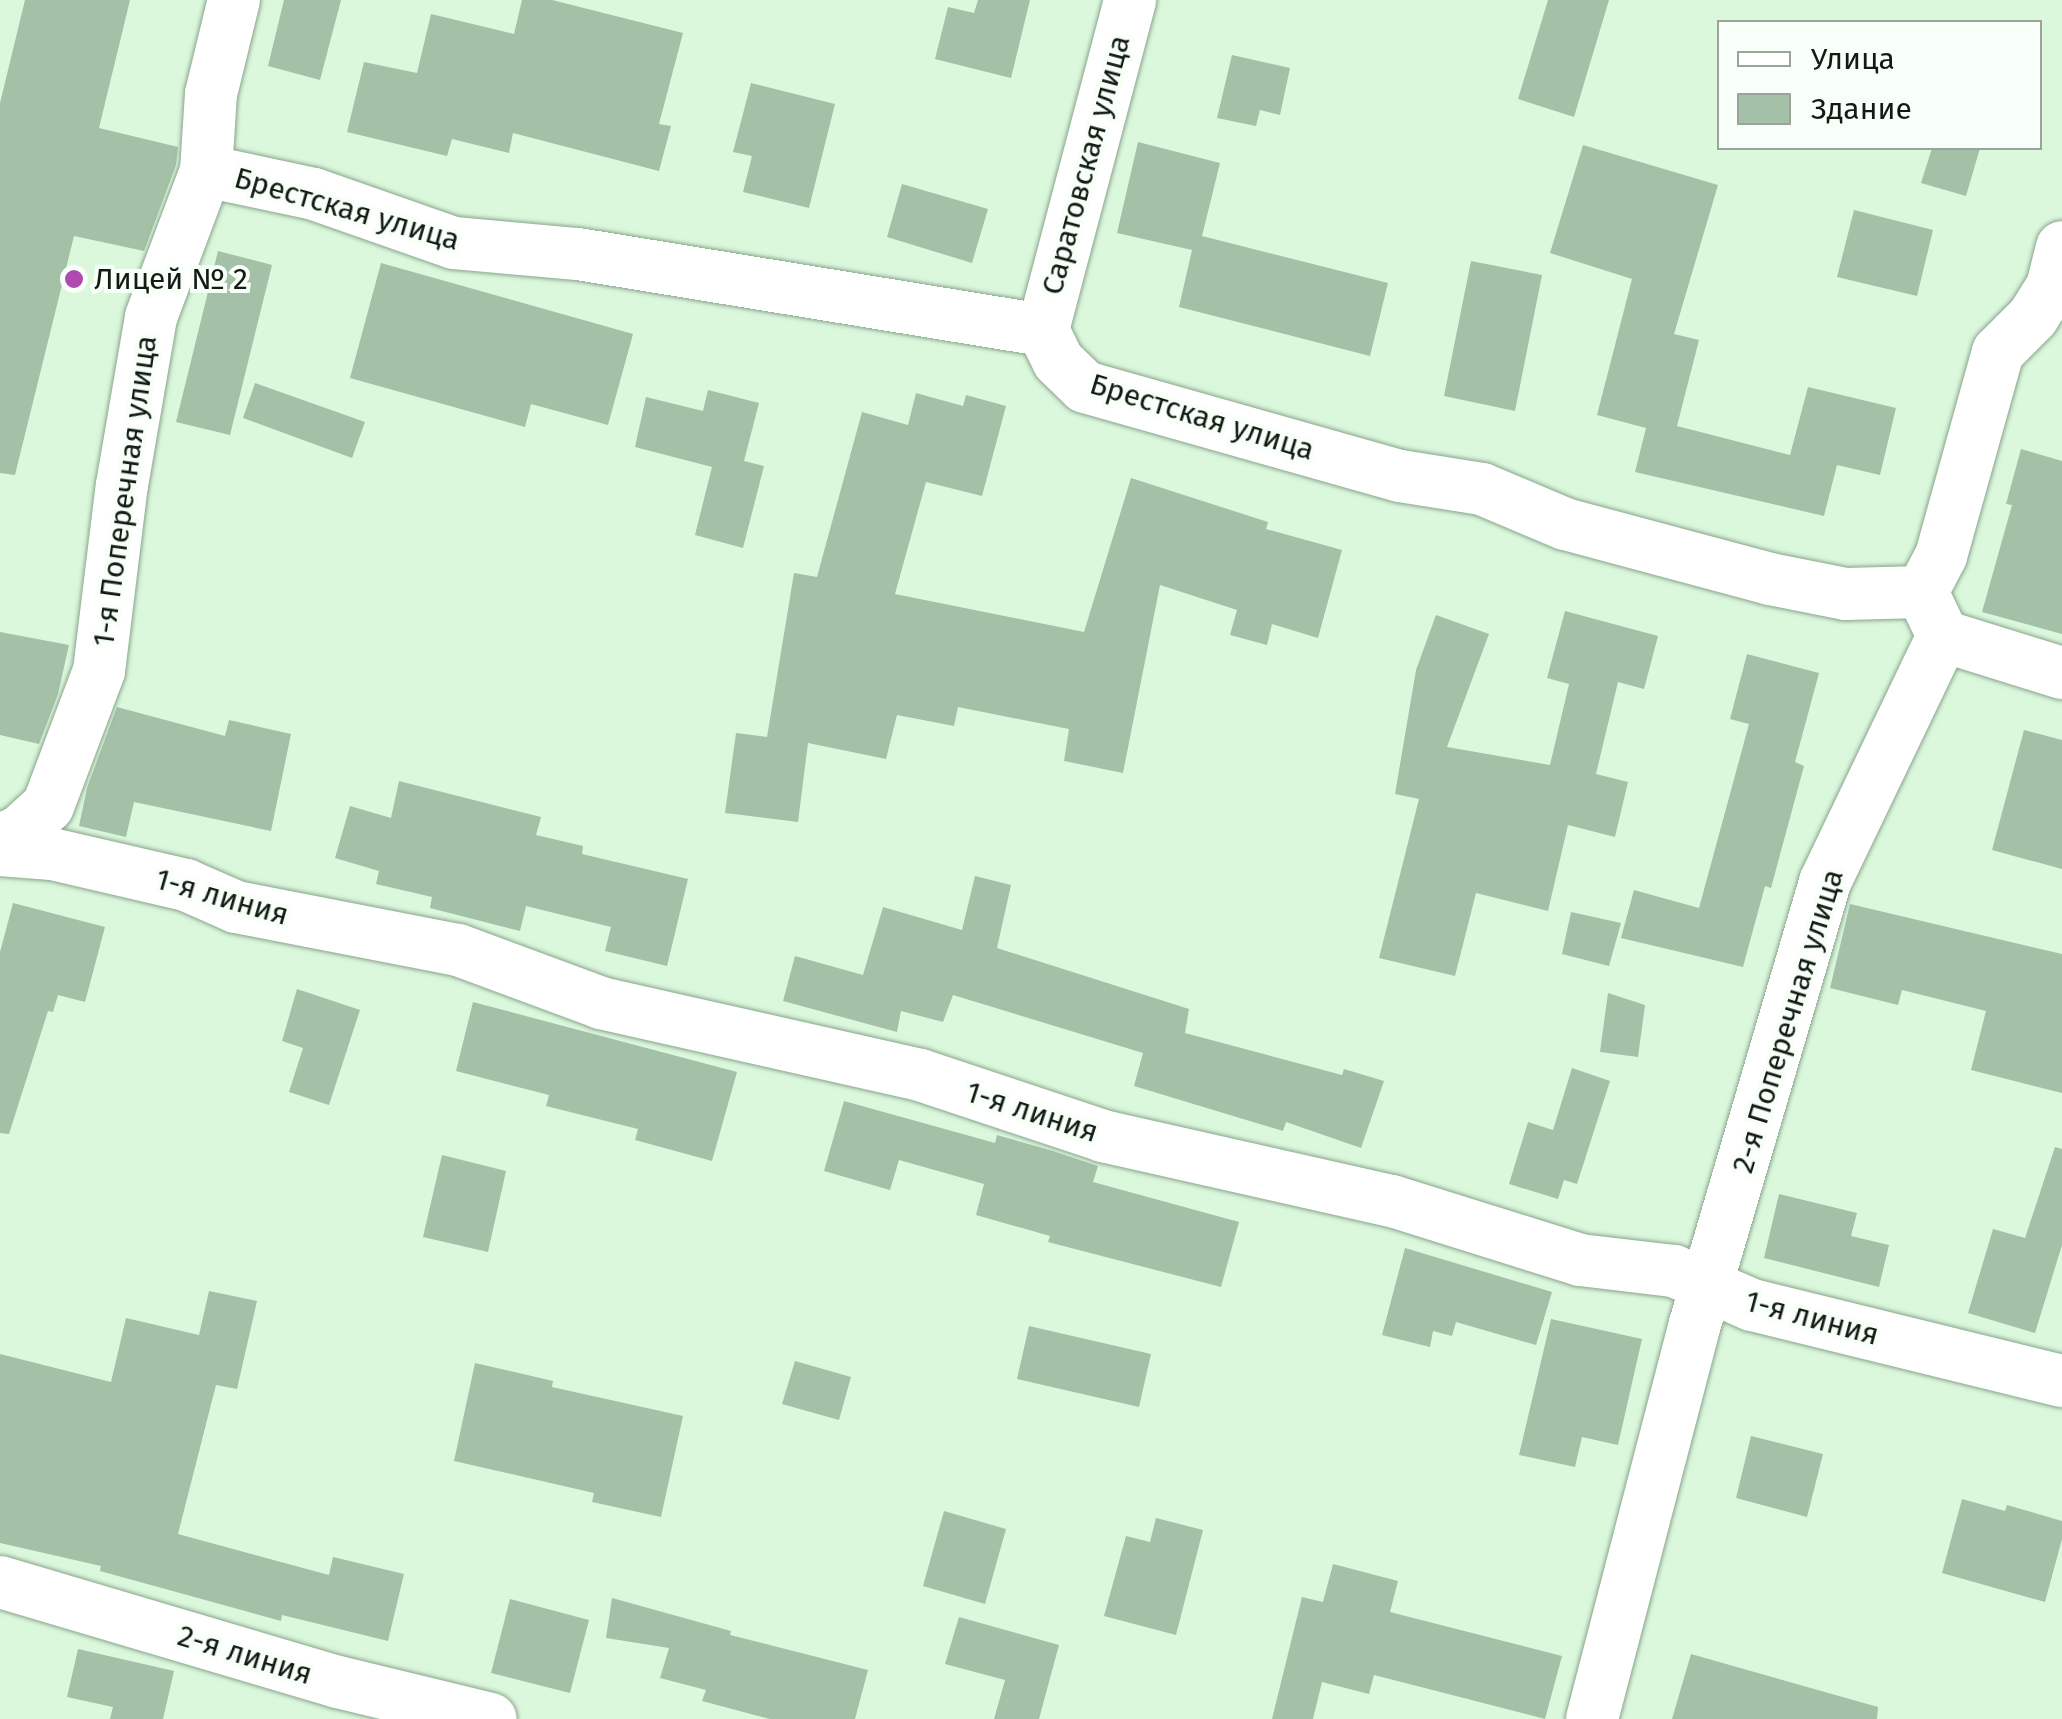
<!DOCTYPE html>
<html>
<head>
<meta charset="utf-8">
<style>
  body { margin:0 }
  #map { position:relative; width:2062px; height:1719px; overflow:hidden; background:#dbf8dd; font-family:"Fira Sans",sans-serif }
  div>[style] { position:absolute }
  .building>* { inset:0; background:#a4c0a7 }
  .roads { filter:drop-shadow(0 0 2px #89a48c) drop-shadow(0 0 2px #89a48c) }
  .minor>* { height:52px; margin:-26px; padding:0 26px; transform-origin:26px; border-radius:26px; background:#fff }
  .dots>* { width:28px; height:28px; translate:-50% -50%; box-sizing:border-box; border:5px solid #f8fef8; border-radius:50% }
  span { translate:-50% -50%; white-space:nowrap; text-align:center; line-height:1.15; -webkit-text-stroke:8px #f8fef8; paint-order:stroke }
  .street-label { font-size:30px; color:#111b12 }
  .poi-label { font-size:30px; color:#111b12 }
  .left { translate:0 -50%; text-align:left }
  .legend { position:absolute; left:1717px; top:20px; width:325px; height:130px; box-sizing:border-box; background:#f8fef8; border:2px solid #9ca39c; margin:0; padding:12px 18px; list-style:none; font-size:30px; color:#111b12 }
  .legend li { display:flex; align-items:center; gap:20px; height:50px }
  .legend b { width:50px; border:2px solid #9ca39c }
</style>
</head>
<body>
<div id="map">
  <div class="building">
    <i style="clip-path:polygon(25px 0,130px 0,99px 128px,178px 147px,176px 165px,144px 251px,74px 236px,15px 475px,0 473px,0 103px)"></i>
    <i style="clip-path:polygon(284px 0,341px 0,320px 80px,268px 66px)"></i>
    <i style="clip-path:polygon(522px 0,552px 0,683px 33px,659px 124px,671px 126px,659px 171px,513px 133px,509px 153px,452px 139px,447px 156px,347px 132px,364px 62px,417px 73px,431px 14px,514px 34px)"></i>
    <i style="clip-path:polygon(978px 0,1030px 0,1011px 78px,935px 59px,948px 7px,974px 13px)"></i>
    <i style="clip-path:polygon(1548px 0,1609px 0,1574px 117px,1518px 99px)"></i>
    <i style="clip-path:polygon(1232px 55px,1290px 68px,1280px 115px,1260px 110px,1256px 126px,1217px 118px)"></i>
    <i style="clip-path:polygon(751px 83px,835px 104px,809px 208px,743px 192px,752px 156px,733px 152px)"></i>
    <i style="clip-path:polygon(1138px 142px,1220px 163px,1202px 236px,1388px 283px,1370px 356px,1179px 307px,1192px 250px,1117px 233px)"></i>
    <i style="clip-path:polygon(1583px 145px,1718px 185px,1674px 334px,1699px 340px,1677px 426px,1790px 455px,1808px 387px,1896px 408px,1880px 475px,1837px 465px,1824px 516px,1635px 472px,1646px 428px,1597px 415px,1632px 279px,1550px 253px)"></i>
    <i style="clip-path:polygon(1932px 148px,1980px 148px,1966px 196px,1921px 183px)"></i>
    <i style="clip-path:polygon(902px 184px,988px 209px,972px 263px,887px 237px)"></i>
    <i style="clip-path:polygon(1854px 210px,1933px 230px,1917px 296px,1837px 277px)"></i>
    <i style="clip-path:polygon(218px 251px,272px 265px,230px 435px,176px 422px)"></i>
    <i style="clip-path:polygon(1471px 261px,1542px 275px,1515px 411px,1444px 396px)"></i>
    <i style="clip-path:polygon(381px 263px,633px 334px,608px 425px,531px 404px,525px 427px,350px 378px)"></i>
    <i style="clip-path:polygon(255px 383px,365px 422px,352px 458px,243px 418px)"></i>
    <i style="clip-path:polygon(708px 390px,759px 403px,744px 461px,764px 466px,743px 548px,695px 535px,712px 467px,635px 447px,646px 397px,703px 411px)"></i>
    <i style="clip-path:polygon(916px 393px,963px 406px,966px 395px,1006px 406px,982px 496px,926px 482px,895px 594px,1084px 632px,1131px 478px,1268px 522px,1266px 529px,1342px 550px,1318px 638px,1272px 624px,1267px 645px,1230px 635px,1237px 610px,1160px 585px,1123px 773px,1064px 761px,1069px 729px,958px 707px,954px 726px,897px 715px,886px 759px,808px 743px,798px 822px,725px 813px,736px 733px,767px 737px,794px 573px,817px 577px,862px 412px,908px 425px)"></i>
    <i style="clip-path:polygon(2021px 449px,2062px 461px,2062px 634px,1982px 612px,2012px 505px,2006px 504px)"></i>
    <i style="clip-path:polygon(1565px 611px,1658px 636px,1644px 689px,1618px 682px,1596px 774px,1628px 782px,1615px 837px,1568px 825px,1548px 911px,1476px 893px,1455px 976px,1379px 958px,1419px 799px,1395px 794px,1416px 670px,1436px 615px,1489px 634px,1447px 747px,1550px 765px,1569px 684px,1547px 678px)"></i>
    <i style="clip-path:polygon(0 632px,69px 645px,58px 694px,39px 744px,0 735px)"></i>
    <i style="clip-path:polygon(1747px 654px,1819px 673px,1795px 762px,1804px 766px,1771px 888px,1765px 886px,1743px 967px,1621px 938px,1634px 890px,1699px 908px,1749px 724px,1730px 719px)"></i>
    <i style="clip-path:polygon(117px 707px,225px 736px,229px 720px,291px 734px,271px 831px,134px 802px,126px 837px,79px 826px,87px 788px)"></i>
    <i style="clip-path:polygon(2024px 730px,2062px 740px,2062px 869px,1992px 850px)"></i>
    <i style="clip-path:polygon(399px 781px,541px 817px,536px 835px,583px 846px,582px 854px,688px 879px,667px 966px,605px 951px,611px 927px,526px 906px,520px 931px,430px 908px,432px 897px,376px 884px,379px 871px,335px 858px,350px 806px,391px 818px)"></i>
    <i style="clip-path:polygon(975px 876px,1011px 885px,997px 948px,1189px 1009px,1185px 1033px,1342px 1075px,1344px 1069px,1384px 1081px,1361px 1148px,1286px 1122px,1283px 1131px,1134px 1086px,1143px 1053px,953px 995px,943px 1022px,901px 1011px,897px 1032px,783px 1001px,795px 956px,863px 975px,883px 907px,962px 930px)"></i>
    <i style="clip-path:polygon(13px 903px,105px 927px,85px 1002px,58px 995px,53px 1012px,48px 1011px,9px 1134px,0 1133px,0 952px)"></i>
    <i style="clip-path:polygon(1850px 904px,2062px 954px,2062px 1093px,1971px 1070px,1986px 1011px,1902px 990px,1898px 1005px,1830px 988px)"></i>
    <i style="clip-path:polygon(1571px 912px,1621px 923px,1609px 966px,1562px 954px)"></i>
    <i style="clip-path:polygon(297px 989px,360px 1010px,329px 1105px,289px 1092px,303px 1048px,282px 1041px)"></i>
    <i style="clip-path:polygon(1608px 993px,1645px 1005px,1638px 1057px,1600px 1052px)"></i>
    <i style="clip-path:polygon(473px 1002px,737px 1072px,712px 1161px,635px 1140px,638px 1129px,546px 1106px,549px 1095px,456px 1071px)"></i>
    <i style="clip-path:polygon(1572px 1068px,1610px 1081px,1577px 1184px,1564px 1180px,1558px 1199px,1509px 1184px,1528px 1122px,1553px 1130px)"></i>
    <i style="clip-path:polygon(844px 1101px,995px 1143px,997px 1135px,1053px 1151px,1098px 1166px,1093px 1182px,1239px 1222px,1221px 1287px,1048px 1242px,1050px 1236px,976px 1215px,984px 1184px,899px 1160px,890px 1190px,824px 1171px)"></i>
    <i style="clip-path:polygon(2055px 1147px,2062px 1149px,2062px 1245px,2035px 1333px,1968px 1313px,1993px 1229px,2025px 1238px)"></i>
    <i style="clip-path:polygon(442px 1155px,506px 1171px,488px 1252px,423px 1237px)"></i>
    <i style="clip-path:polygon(1779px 1194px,1857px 1213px,1851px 1236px,1889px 1245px,1879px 1287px,1764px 1258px)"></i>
    <i style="clip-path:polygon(1405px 1248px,1552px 1292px,1536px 1345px,1456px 1322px,1452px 1336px,1433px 1331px,1430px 1347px,1382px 1335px)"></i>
    <i style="clip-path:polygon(209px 1291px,257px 1301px,237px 1389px,216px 1385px,178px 1534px,329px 1575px,333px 1557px,404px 1574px,388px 1641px,282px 1615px,281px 1621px,100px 1571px,101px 1566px,0 1543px,0 1354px,111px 1382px,126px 1318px,199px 1335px)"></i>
    <i style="clip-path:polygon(1551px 1319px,1642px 1339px,1618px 1445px,1582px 1437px,1575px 1467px,1519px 1455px)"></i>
    <i style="clip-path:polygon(1029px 1326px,1151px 1354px,1139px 1407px,1017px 1379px)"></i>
    <i style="clip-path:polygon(795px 1361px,851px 1377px,839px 1420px,782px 1404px)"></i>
    <i style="clip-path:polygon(475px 1363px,553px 1381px,552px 1387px,683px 1416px,661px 1517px,592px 1502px,594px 1493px,454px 1461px)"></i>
    <i style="clip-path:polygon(1751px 1436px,1823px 1454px,1807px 1517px,1736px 1498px)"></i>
    <i style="clip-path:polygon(1962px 1499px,2005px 1511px,2007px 1505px,2062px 1521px,2062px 1539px,2045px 1602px,1942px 1573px)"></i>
    <i style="clip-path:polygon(944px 1511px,1006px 1529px,985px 1604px,923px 1586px)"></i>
    <i style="clip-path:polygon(1156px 1518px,1203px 1530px,1176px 1635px,1104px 1616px,1126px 1536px,1150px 1542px)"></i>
    <i style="clip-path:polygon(1333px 1564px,1398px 1581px,1390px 1612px,1562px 1656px,1545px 1719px,1374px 1675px,1369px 1694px,1322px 1682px,1313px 1719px,1272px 1719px,1302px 1597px,1323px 1602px)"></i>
    <i style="clip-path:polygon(612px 1598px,731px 1631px,730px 1635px,868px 1670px,855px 1719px,770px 1719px,702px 1701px,706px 1690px,660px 1678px,669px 1648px,606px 1638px)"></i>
    <i style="clip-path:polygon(510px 1599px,589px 1620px,570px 1693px,491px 1673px)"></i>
    <i style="clip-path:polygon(959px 1617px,1059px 1645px,1039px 1719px,994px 1719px,1005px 1680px,945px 1664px)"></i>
    <i style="clip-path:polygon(78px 1649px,174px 1671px,163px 1719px,110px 1719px,113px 1707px,67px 1697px)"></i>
    <i style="clip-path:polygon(1691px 1654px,1878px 1707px,1877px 1719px,1672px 1719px)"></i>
  </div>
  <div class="roads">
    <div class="minor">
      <i style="left:206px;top:171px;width:110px;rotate:12deg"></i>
      <i style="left:314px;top:194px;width:148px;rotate:19.3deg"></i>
      <i style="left:454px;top:243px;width:124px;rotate:5.1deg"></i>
      <i style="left:578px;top:254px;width:471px;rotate:9.3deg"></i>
      <i style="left:1043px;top:330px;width:34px;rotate:64deg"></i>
      <i style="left:1058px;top:361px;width:37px;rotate:44deg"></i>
      <i style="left:1085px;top:387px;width:327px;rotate:15.8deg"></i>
      <i style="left:1400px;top:476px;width:83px;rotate:9deg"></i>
      <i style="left:1482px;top:489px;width:90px;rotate:22.9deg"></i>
      <i style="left:1565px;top:524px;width:212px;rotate:15deg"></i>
      <i style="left:1770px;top:579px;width:77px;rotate:11.2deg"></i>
      <i style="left:1846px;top:594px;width:76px;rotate:-1.5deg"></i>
      <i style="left:1043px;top:330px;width:341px;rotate:-75.2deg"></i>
      <i style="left:1943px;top:636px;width:125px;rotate:17.3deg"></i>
      <i style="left:0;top:840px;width:21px;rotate:-23deg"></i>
      <i style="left:19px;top:832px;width:39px;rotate:-42deg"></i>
      <i style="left:48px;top:806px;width:144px;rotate:-69.3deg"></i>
      <i style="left:99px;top:671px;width:187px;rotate:-83deg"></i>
      <i style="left:122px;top:485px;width:170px;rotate:-80.2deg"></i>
      <i style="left:151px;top:317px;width:156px;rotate:-69.4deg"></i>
      <i style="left:206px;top:171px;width:77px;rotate:-86.3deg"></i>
      <i style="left:211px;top:94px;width:97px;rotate:-76.3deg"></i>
      <i style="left:0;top:850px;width:52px;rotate:4.4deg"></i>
      <i style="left:52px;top:854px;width:138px;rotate:13deg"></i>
      <i style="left:186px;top:885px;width:55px;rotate:23.7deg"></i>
      <i style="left:236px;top:907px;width:226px;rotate:11deg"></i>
      <i style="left:458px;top:950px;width:153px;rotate:20.3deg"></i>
      <i style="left:601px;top:1003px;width:327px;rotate:12.7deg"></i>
      <i style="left:920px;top:1075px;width:193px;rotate:18.4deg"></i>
      <i style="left:1103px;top:1136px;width:296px;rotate:12.7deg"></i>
      <i style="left:1392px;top:1201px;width:197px;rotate:17.4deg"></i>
      <i style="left:1580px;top:1260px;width:95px;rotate:6.7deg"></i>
      <i style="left:1674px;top:1271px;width:85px;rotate:23.6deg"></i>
      <i style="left:1752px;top:1305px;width:319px;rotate:13.8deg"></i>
      <i style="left:0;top:1582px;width:352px;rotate:16.5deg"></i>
      <i style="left:338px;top:1682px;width:157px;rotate:13.6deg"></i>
      <i style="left:1592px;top:1719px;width:408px;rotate:-75.4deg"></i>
      <i style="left:1695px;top:1324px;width:461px;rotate:-73.6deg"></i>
      <i style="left:1825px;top:882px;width:273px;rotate:-64.4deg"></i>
      <i style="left:1943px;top:636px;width:49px;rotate:-115.5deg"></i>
      <i style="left:1922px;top:592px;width:41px;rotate:-62.2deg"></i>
      <i style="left:1941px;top:556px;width:212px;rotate:-74.4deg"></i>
      <i style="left:1998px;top:352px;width:49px;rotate:-45deg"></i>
      <i style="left:2033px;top:317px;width:36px;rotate:-58deg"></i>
      <i style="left:2052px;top:287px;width:41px;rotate:-76deg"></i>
    </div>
  </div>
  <div class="dots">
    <i style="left:74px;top:279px;background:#af4bb0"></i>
  </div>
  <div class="street-label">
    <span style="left:1086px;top:165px;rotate:-75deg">Саратовская улица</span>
    <span style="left:347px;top:209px;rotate:16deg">Брестская улица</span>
    <span style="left:1202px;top:417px;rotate:17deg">Брестская улица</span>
    <span style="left:125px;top:491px;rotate:-82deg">1-я Поперечная улица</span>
    <span style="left:222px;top:897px;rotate:16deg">1-я линия</span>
    <span style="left:1788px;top:1021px;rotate:-73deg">2-я Поперечная улица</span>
    <span style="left:1032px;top:1112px;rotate:18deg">1-я линия</span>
    <span style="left:1812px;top:1318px;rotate:15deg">1-я линия</span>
    <span style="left:245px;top:1655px;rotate:17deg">2-я линия</span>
  </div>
  <div class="poi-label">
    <span class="left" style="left:94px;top:279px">Лицей № 2</span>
  </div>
  <ul class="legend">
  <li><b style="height:12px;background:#fff"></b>Улица</li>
  <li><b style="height:28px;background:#a4c0a7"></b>Здание</li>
  </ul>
</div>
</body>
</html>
